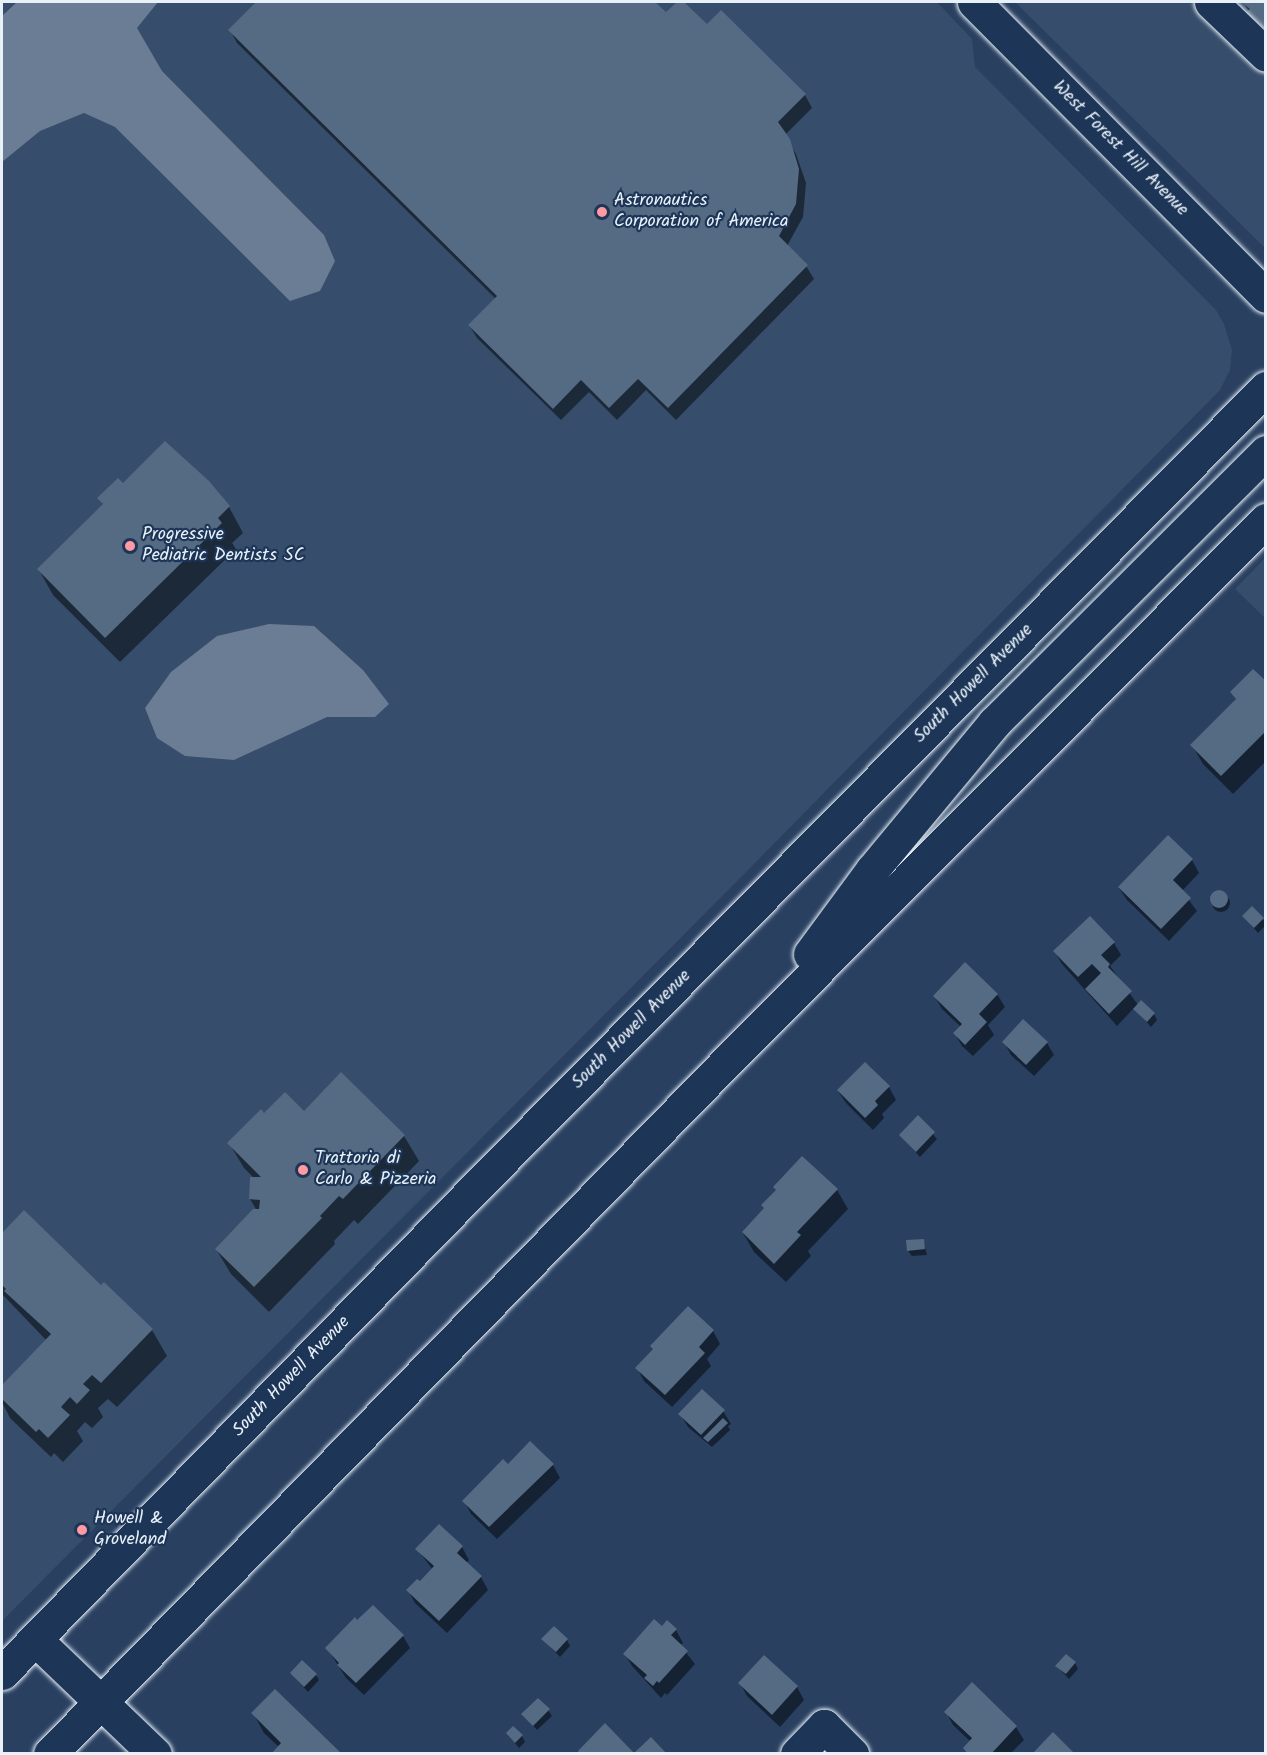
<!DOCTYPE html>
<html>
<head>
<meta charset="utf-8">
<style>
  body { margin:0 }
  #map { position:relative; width:1267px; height:1755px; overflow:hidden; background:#294061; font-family:Kalam,sans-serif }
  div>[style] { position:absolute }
  .built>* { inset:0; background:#364d6b }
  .water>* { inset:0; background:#6b7c95 }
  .shadow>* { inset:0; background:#0007 }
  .round { border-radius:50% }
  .building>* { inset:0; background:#556a83 }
  .roads { filter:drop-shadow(0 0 2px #e8f1f8) drop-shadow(0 0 2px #e8f1f8) }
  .minor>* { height:33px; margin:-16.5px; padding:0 16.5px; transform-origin:16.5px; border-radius:16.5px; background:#1d3557 }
  .major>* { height:33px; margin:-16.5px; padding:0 16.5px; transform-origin:16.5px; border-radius:16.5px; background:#1d3557 }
  .dots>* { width:16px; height:16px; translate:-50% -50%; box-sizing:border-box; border:3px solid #1d3557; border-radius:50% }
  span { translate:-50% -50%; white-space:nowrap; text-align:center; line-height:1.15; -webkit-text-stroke:4.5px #1d3557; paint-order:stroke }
  .street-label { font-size:18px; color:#e8f1f8 }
  .poi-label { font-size:18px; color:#e8f1f8 }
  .left { translate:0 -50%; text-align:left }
  .frame { position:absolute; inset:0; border:3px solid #e8f1f8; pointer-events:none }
</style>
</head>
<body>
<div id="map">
  <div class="built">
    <i style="clip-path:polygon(2px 2px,937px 2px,972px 39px,975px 67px,1216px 310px,1224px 324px,1232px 350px,1230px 370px,1220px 390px,751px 867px,2px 1621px)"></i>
    <i style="clip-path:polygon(1015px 2px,1265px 2px,1265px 248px,1263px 246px)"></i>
    <i style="clip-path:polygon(1265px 558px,1265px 618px,1235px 589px)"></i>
  </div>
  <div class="water">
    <i style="clip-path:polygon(17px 2px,158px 2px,137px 28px,162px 71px,324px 235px,335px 261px,320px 291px,290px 301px,115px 127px,84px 113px,40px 131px,2px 162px,2px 16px)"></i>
    <i style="clip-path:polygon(269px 624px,314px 626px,363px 670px,389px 704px,375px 717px,327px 717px,234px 760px,185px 756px,157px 738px,145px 708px,171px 672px,217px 636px)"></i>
  </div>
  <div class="shadow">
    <i style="clip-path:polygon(258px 2px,653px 2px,666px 14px,679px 2px,682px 2px,707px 26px,721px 12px,805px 95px,812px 108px,785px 135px,796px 154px,806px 183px,803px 217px,787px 246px,806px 266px,814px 279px,676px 420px,646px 390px,617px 420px,589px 392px,561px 420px,477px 338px,469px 325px,496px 299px,237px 43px,230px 30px)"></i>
    <i style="clip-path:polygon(1244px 2px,1266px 2px,1266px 38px,1259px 32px)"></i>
    <i style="clip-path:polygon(181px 456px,229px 507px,243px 533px,232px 543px,236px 549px,120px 662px,53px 595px,39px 570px,104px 506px,99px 498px)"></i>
    <i style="clip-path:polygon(1266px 683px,1266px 761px,1233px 794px,1203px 764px,1192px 745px,1237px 701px,1232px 692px)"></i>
    <i style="clip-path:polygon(1168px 837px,1192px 860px,1199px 873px,1182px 891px,1197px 911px,1169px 941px,1127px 900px,1119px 888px)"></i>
    <i class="round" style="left:1212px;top:894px;width:18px;height:18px"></i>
    <i style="clip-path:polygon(1244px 916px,1263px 919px,1266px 925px,1258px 933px)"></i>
    <i style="clip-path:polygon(1114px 943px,1121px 955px,1110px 966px,1138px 1005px,1154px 1014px,1157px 1020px,1151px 1027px,1134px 1008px,1117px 1026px,1062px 964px,1055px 952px)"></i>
    <i style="clip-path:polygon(997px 994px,1005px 1007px,988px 1025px,994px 1035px,973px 1056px,962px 1046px,955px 1034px,961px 1027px,942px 1009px,935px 997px)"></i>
    <i style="clip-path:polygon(1004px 1042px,1047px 1043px,1054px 1055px,1034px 1076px,1011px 1055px)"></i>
    <i style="clip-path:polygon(341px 1074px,404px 1136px,419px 1161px,358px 1224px,354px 1220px,334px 1241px,335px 1244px,269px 1312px,231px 1274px,216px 1249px,257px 1211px,250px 1199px,254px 1178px,244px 1168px,229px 1143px,264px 1115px,304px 1113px)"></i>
    <i style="clip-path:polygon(889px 1087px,896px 1100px,882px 1114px,884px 1118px,873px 1130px,846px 1103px,838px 1091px)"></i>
    <i style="clip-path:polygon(918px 1117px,937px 1139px,920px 1157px,901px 1135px)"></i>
    <i style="clip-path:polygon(837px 1190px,848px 1209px,808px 1251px,811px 1256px,786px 1282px,754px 1252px,743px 1233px)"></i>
    <i style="clip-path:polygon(24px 1212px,101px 1287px,104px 1284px,152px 1330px,167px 1356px,117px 1407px,108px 1399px,98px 1408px,103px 1417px,92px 1428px,85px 1422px,77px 1431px,83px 1441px,63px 1462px,54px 1453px,51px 1457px,10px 1418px,2px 1402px,2px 1387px,46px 1340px,2px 1294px,2px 1235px)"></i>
    <i style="clip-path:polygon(923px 1240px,927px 1255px,912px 1256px,908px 1251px)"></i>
    <i style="clip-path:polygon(688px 1308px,713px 1331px,720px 1344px,707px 1359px,711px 1366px,672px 1407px,644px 1381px,637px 1368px)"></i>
    <i style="clip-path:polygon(723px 1411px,731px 1424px,728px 1426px,730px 1430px,712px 1447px,688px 1427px,680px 1414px)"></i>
    <i style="clip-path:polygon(553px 1465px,560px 1478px,497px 1539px,471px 1514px,464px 1501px)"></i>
    <i style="clip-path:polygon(462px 1547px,469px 1560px,466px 1563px,481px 1577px,488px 1590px,447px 1633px,415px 1603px,408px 1590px,421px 1583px,433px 1570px,417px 1549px)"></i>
    <i style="clip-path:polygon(662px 1628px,676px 1630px,683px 1643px,680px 1645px,695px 1664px,667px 1695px,665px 1693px,661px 1698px,632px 1666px,625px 1654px)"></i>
    <i style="clip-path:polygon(403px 1636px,410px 1648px,364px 1695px,346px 1678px,327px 1648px)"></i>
    <i style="clip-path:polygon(543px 1639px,567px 1640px,570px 1646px,560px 1657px)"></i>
    <i style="clip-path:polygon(1075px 1663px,1078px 1669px,1069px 1679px,1057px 1666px)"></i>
    <i style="clip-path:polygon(292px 1674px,316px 1675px,319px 1680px,308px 1692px)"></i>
    <i style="clip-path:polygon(740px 1683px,797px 1687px,804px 1700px,780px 1727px,747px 1696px)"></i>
    <i style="clip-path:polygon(972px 1685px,1016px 1727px,1024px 1740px,1010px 1754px,968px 1754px,964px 1748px,971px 1742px,953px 1725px,946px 1712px)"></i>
    <i style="clip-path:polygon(548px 1710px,552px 1716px,537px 1730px,523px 1714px)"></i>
    <i style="clip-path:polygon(253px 1713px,340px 1754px,279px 1747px,264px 1733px)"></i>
    <i style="clip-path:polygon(508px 1734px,522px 1736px,525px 1742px,519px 1748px)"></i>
  </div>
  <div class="building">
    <i style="clip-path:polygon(256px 2px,655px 2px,666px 12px,677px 2px,684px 2px,707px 24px,721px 10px,806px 94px,778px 122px,790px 139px,799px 169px,796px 204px,779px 236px,808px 265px,668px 408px,638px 379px,609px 408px,581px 380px,553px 409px,468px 325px,497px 296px,228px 30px)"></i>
    <i style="clip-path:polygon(1242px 2px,1266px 2px,1266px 31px,1246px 12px,1250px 9px)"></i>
    <i style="clip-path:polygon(165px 441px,209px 481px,230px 506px,218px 518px,222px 523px,105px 638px,37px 569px,103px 504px,97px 498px,118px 478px,123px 483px)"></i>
    <i style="clip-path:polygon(1253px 669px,1266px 681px,1266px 731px,1221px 776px,1190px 745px,1236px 699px,1230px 692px)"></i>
    <i style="clip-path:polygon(1168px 835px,1193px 859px,1173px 880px,1191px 898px,1161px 929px,1118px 887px)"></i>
    <i class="round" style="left:1210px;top:890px;width:18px;height:18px"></i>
    <i style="clip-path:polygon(1252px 906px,1264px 918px,1254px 928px,1242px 916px)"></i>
    <i style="clip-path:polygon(1090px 916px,1115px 942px,1101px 955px,1110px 964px,1108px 967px,1132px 991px,1109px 1014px,1085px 989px,1101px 973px,1092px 964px,1078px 977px,1053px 951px)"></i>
    <i style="clip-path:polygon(965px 962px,998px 994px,979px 1014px,987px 1022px,965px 1045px,953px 1033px,962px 1024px,933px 996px)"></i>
    <i style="clip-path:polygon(1141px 1000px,1155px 1013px,1147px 1022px,1133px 1009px)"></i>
    <i style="clip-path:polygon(1023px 1019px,1048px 1042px,1026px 1065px,1002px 1042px)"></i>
    <i style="clip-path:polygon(865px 1062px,890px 1086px,875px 1101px,878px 1105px,865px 1118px,837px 1090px)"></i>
    <i style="clip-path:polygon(341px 1072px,405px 1135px,343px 1199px,339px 1196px,320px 1216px,322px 1218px,254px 1287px,215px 1249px,253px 1209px,259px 1209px,260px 1200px,249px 1199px,250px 1177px,261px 1177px,227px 1143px,261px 1109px,264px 1113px,285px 1092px,304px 1111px)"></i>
    <i style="clip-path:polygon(918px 1115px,935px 1132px,916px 1152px,899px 1135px)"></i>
    <i style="clip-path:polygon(802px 1156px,838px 1189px,797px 1232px,801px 1235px,774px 1264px,742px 1232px,764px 1208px,761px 1205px,776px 1190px,773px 1187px)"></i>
    <i style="clip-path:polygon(24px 1210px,101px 1285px,104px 1282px,153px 1329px,101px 1383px,92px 1375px,83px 1384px,90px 1390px,77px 1404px,70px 1397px,61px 1407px,70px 1415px,48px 1438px,39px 1429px,36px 1432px,2px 1399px,2px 1385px,51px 1334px,4px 1291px,6px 1289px,2px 1285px,2px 1233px)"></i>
    <i style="clip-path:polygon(924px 1239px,925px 1249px,907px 1251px,906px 1240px)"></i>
    <i style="clip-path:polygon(688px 1306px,714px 1330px,699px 1347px,705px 1353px,665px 1395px,635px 1368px,653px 1349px,650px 1346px)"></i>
    <i style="clip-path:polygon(702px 1389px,725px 1410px,701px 1435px,678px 1414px)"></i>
    <i style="clip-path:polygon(723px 1418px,728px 1423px,708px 1442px,703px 1438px)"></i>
    <i style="clip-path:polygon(530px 1441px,554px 1464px,489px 1527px,462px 1501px,503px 1459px,508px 1464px)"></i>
    <i style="clip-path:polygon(439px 1524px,463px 1546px,457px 1553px,482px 1576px,439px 1621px,406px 1590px,417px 1579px,420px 1581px,434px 1566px,415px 1549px)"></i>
    <i style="clip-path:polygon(373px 1605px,404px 1635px,356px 1683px,337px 1665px,339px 1663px,325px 1648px,355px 1617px,357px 1620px)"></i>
    <i style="clip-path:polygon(654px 1619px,662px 1626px,667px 1620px,677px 1629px,671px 1635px,688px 1651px,659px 1683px,657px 1681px,653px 1686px,644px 1678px,647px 1675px,623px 1654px)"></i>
    <i style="clip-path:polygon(554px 1626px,568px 1639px,556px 1652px,541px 1639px)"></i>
    <i style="clip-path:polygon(1066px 1654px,1076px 1662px,1066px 1674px,1055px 1666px)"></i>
    <i style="clip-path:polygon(764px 1655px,798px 1686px,772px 1715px,738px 1683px)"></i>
    <i style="clip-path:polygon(302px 1660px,317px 1674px,304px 1687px,290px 1673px)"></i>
    <i style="clip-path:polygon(972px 1682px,1017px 1726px,991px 1754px,968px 1754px,963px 1748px,972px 1738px,944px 1712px)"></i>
    <i style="clip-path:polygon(275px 1689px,342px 1754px,271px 1754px,281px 1743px,251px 1713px)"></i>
    <i style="clip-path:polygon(538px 1698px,550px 1709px,533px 1726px,521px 1714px)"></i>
    <i style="clip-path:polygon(605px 1723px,634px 1753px,651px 1737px,667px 1754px,580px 1754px,578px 1751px)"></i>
    <i style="clip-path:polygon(513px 1726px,523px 1735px,515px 1743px,506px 1733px)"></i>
    <i style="clip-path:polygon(1053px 1732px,1075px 1754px,1032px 1754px)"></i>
  </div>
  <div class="roads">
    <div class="minor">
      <i style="left:974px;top:2px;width:414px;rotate:45.2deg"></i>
      <i style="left:1211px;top:2px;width:76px;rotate:43.9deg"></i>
      <i style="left:35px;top:1639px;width:166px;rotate:43.8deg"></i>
      <i style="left:797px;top:1754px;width:39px;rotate:-46deg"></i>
      <i style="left:824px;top:1726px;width:40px;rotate:45deg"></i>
    </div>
    <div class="major">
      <i style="left:810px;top:954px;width:104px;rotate:-53.6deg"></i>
      <i style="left:872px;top:870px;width:191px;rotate:-50.3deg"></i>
      <i style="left:994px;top:723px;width:384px;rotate:-44.9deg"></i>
      <i style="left:2px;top:1673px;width:682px;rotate:-45.71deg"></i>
      <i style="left:478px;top:1185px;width:1121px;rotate:-45.33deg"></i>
      <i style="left:50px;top:1754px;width:986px;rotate:-45.66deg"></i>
      <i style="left:739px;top:1049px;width:747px;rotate:-45.11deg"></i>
    </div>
  </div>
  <div class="dots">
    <i style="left:602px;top:212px;background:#ff9aa2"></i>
    <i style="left:130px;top:546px;background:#ff9aa2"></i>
    <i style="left:303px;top:1170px;background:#ff9aa2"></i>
    <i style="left:82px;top:1530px;background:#ff9aa2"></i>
  </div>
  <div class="street-label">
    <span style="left:1120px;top:149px;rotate:45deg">West Forest Hill Avenue</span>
    <span style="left:974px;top:684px;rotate:-45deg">South Howell Avenue</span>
    <span style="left:632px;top:1030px;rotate:-45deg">South Howell Avenue</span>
    <span style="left:292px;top:1377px;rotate:-46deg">South Howell Avenue</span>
  </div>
  <div class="poi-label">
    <span class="left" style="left:614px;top:212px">Astronautics<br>Corporation of America</span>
    <span class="left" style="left:142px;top:546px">Progressive<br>Pediatric Dentists SC</span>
    <span class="left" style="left:315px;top:1170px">Trattoria di<br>Carlo &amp; Pizzeria</span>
    <span class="left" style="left:94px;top:1530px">Howell &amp;<br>Groveland</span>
  </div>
  <div class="frame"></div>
</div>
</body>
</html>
